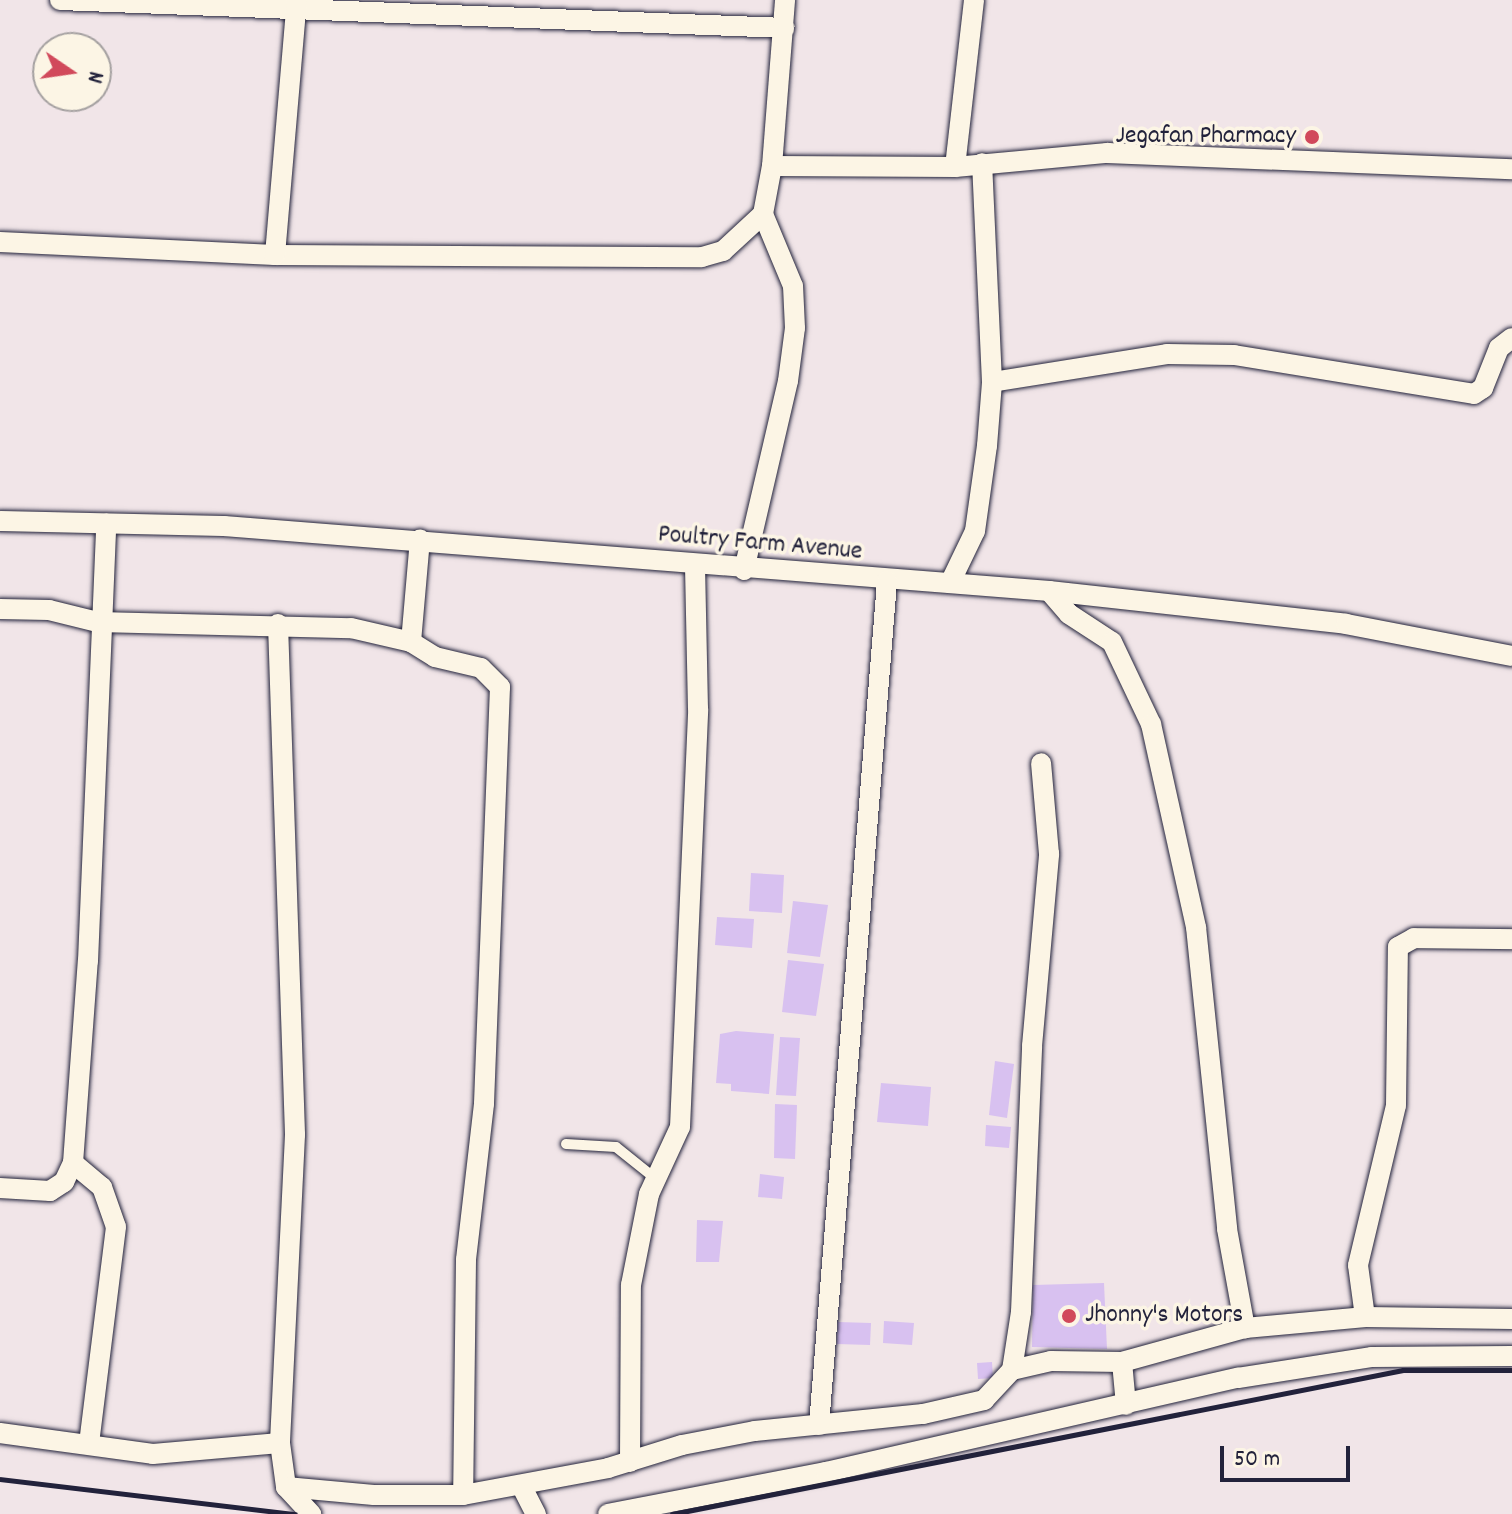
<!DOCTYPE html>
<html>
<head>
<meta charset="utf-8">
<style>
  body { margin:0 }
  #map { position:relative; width:1512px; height:1514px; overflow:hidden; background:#f1e5e8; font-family:Dekko,sans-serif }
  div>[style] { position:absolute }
  .building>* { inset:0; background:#d8c1f0 }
  .roads { filter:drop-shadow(0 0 2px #22223b) drop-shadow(0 0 2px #22223b) }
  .lane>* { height:10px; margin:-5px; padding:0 5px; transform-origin:5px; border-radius:5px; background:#fcf5e5 }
  .street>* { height:20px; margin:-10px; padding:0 10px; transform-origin:10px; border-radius:10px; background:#fcf5e5 }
  .rail>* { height:5px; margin:-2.5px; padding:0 2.5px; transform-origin:2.5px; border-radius:2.5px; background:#22223b }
  .dots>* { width:22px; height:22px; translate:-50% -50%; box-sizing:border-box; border:4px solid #fcf5e5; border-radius:50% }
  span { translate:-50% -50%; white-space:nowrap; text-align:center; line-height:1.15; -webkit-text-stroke:7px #fcf5e5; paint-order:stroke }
  .poi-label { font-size:26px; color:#22223b }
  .right { translate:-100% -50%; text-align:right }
  .left { translate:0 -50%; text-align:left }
  .street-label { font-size:26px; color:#22223b }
  .north { position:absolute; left:32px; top:32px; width:80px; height:80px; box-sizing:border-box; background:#fcf5e5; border:2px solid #a5a1a1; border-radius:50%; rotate:103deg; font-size:22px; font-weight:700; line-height:32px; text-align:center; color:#22223b }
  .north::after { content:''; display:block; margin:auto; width:28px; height:36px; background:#d1495b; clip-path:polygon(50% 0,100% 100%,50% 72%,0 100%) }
  .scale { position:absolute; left:1220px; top:1446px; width:130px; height:36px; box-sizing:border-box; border:4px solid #22223b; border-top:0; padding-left:10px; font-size:24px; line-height:28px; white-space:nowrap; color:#22223b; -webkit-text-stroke:6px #fcf5e5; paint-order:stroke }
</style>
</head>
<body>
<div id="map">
  <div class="building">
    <i style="clip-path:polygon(751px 873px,784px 875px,782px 913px,749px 911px)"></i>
    <i style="clip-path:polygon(793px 901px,828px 905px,820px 957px,787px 953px)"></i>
    <i style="clip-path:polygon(717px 917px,754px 919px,752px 948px,715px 945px)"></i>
    <i style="clip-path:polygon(788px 960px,824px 964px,816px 1016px,782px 1012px)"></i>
    <i style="clip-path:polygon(736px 1031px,774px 1034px,769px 1094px,731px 1091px,731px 1084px,716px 1083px,720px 1034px)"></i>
    <i style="clip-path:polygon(780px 1037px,800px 1038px,796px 1096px,776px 1095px)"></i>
    <i style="clip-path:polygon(995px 1061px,1014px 1064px,1007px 1118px,989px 1115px)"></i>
    <i style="clip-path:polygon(881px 1083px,931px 1087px,928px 1126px,877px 1122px)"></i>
    <i style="clip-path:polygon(775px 1104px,797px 1105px,795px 1159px,774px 1158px)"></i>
    <i style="clip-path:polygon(986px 1125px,1011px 1127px,1009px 1148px,985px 1146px)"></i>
    <i style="clip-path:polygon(760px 1174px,784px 1177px,782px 1199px,758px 1197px)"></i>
    <i style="clip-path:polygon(697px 1220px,723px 1221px,719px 1262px,696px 1262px)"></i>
    <i style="clip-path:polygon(1104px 1283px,1107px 1349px,1032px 1347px,1033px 1285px)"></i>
    <i style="clip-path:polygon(884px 1321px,914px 1323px,912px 1345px,883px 1343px)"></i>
    <i style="clip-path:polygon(838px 1322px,871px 1323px,870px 1345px,837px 1344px)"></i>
    <i style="clip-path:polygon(992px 1362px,993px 1378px,978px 1379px,977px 1363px)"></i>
  </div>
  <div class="roads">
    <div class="lane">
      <i style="left:566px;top:1144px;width:50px;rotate:3.4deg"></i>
      <i style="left:616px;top:1147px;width:51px;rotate:38.7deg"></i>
    </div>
    <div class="street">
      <i style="left:60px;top:0;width:725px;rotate:2.21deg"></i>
      <i style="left:772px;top:166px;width:167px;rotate:-85.5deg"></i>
      <i style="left:955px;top:167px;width:168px;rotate:-83.5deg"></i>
      <i style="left:0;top:242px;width:275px;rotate:2.7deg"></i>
      <i style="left:275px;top:255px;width:427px;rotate:0.3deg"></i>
      <i style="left:702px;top:257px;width:22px;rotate:-16deg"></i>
      <i style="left:723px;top:251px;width:54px;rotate:-42.8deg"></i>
      <i style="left:763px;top:214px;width:49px;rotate:-79.4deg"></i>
      <i style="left:772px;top:166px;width:183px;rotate:0.3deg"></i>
      <i style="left:955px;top:167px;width:153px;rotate:-5.3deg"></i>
      <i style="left:1107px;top:153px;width:405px;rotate:2.3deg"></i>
      <i style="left:275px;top:255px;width:256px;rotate:-85.1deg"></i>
      <i style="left:992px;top:382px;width:177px;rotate:-9.1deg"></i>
      <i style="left:1167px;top:354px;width:67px;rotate:0.9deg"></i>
      <i style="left:1234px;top:355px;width:243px;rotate:9.2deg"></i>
      <i style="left:1474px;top:394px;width:11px;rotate:-34deg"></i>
      <i style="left:1483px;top:388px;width:43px;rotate:-68.2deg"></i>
      <i style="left:1499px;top:348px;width:16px;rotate:-38deg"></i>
      <i style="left:0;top:521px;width:224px;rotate:1.3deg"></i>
      <i style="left:224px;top:526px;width:828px;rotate:4.5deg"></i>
      <i style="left:1049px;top:591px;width:299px;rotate:6.3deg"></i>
      <i style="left:1346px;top:624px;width:169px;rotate:10.9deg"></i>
      <i style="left:744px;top:570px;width:194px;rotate:-76.9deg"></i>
      <i style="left:788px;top:381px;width:53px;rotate:-82.5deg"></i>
      <i style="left:795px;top:328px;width:42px;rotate:-92.7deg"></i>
      <i style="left:793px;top:286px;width:78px;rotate:-112.6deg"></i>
      <i style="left:950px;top:583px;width:58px;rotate:-64.3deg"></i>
      <i style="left:975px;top:531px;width:86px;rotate:-82deg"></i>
      <i style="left:987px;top:446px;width:64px;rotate:-85.5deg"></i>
      <i style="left:992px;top:382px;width:219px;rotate:-92.6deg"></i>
      <i style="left:1049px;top:591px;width:30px;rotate:49deg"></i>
      <i style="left:1069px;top:614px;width:51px;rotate:33.1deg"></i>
      <i style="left:1112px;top:642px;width:91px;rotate:64.6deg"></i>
      <i style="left:1151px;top:724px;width:208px;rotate:77.5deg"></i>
      <i style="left:1196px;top:927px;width:304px;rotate:84.1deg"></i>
      <i style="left:1227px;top:1229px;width:101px;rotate:79.7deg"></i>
      <i style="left:0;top:609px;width:49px;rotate:1.2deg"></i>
      <i style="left:49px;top:610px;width:50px;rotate:13.8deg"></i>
      <i style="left:98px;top:622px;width:253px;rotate:1.4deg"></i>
      <i style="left:351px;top:628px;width:62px;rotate:13.1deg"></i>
      <i style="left:411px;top:642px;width:103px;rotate:-85deg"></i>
      <i style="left:278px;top:624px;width:511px;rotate:88.09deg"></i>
      <i style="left:295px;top:1135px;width:308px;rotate:92.8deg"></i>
      <i style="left:280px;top:1443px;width:44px;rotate:82.2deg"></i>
      <i style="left:286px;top:1487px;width:37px;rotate:47deg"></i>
      <i style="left:411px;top:642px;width:28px;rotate:32deg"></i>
      <i style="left:435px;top:657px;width:47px;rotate:13.4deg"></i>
      <i style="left:481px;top:668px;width:27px;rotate:45deg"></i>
      <i style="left:500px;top:687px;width:417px;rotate:92.2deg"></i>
      <i style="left:484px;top:1104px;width:157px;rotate:96.6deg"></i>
      <i style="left:466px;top:1260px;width:235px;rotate:90.7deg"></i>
      <i style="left:463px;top:1495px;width:147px;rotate:-10.5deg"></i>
      <i style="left:608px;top:1468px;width:77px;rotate:-17.3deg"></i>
      <i style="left:682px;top:1445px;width:74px;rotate:-10.9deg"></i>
      <i style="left:755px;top:1431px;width:169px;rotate:-5.8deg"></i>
      <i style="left:923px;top:1414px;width:63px;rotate:-12.9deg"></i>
      <i style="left:984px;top:1400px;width:41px;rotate:-47deg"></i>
      <i style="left:1012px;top:1370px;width:40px;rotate:-13deg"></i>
      <i style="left:1051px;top:1361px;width:71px;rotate:0.8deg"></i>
      <i style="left:1122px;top:1362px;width:128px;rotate:-15.5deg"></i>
      <i style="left:1245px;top:1328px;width:121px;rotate:-5.2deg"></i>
      <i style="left:1365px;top:1317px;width:147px;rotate:0.8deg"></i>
      <i style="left:73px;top:1163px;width:38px;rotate:40deg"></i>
      <i style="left:102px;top:1187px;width:42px;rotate:70.7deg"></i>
      <i style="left:116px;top:1227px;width:219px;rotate:97.1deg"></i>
      <i style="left:0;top:1188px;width:50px;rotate:3.4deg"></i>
      <i style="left:50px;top:1191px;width:17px;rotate:-33deg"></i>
      <i style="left:64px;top:1182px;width:21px;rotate:-65deg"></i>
      <i style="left:73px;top:1163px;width:203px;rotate:-85.8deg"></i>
      <i style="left:88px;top:961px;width:438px;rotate:-87.6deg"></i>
      <i style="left:1365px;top:1317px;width:52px;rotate:-97.7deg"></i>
      <i style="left:1358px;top:1265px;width:164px;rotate:-76.6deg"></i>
      <i style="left:1396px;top:1105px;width:158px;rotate:-89.3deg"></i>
      <i style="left:1398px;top:947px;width:18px;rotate:-29deg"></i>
      <i style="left:1414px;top:938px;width:98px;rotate:0.6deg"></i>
      <i style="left:1122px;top:1362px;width:43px;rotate:84.7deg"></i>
      <i style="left:1012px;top:1370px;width:59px;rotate:-81.2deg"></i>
      <i style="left:1021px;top:1312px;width:266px;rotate:-87.6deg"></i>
      <i style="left:1032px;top:1046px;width:193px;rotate:-84.9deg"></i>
      <i style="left:1049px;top:854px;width:91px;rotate:-95deg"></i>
      <i style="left:819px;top:1425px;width:847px;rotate:-85.39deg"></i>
      <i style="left:0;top:1433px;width:154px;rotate:7.8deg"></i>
      <i style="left:153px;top:1454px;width:127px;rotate:-5deg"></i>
      <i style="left:630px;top:1462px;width:177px;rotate:-89.7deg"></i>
      <i style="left:631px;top:1285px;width:93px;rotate:-78.8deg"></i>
      <i style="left:649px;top:1194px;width:74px;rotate:-65.2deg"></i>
      <i style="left:680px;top:1127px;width:418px;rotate:-87.5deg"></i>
      <i style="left:698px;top:709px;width:143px;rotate:-91.2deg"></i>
      <i style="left:521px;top:1485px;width:33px;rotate:63deg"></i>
      <i style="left:286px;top:1487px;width:88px;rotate:5.2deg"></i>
      <i style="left:374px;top:1495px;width:89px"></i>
      <i style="left:608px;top:1514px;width:222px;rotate:-10.9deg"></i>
      <i style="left:826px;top:1472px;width:423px;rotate:-12.9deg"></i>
      <i style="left:1238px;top:1378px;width:136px;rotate:-8.9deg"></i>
      <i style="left:1372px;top:1357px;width:140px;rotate:-0.4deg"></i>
    </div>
  </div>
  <div class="rail">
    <i style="left:0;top:1479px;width:297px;rotate:6.8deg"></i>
    <i style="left:672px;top:1514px;width:745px;rotate:-11.14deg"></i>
    <i style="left:1403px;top:1370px;width:109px"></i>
  </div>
  <div class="dots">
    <i style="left:1312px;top:137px;background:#d1495b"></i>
    <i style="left:1069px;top:1316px;background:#d1495b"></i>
  </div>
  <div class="poi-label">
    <span class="right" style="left:1296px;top:137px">Jegafan Pharmacy</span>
    <span class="left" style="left:1085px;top:1316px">Jhonny's Motors</span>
  </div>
  <div class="street-label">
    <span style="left:760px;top:544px;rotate:5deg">Poultry Farm Avenue</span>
  </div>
  <div class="north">N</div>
  <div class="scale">50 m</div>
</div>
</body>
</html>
